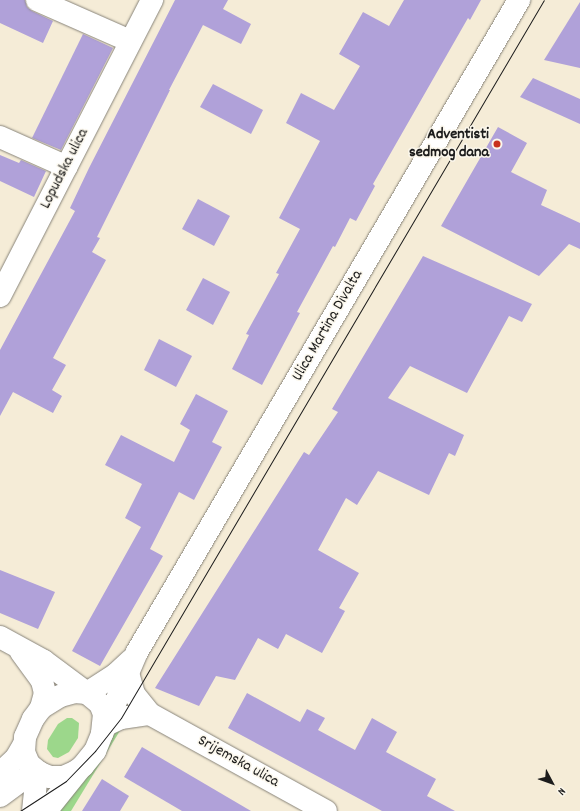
<!DOCTYPE html>
<html>
<head>
<meta charset="utf-8">
<style>
  body { margin:0 }
  #map { position:relative; width:580px; height:811px; overflow:hidden; background:#f5ecd7; font-family:Dekko,sans-serif }
  div>[style] { position:absolute }
  .green>* { inset:0; background:#9cd78b }
  .building>* { inset:0; background:#b0a1d9 }
  .roads { filter:drop-shadow(0 0 1px #88847a) drop-shadow(0 0 1px #88847a) }
  .street>* { height:22px; margin:-11px; padding:0 11px; transform-origin:11px; border-radius:11px; background:#fff }
  .secondary>* { height:22px; margin:-11px; padding:0 11px; transform-origin:11px; border-radius:11px; background:#fff }
  .tram>* { height:1px; margin:-0.5px; padding:0 0.5px; transform-origin:0.5px; border-radius:0.5px; background:#1c1c1c }
  .dots>* { width:11px; height:11px; translate:-50% -50%; box-sizing:border-box; border:2px solid #fbf7ec; border-radius:50% }
  span { translate:-50% -50%; white-space:nowrap; text-align:center; line-height:1.15; -webkit-text-stroke:3px #fbf7ec; paint-order:stroke }
  .poi-label { font-size:16px; color:#1c1c1c; font-weight:700 }
  .right { translate:-100% -50%; text-align:right }
  .street-label { font-size:16px; color:#1c1c1c }
  .north { position:absolute; left:532px; top:763px; width:40px; height:40px; -webkit-text-stroke:3px #fbf7ec; paint-order:stroke; rotate:131deg; font-size:11px; font-weight:700; line-height:16px; text-align:center; color:#1c1c1c }
  .north::after { content:''; display:block; margin:auto; width:14px; height:18px; background:#1c1c1c; clip-path:polygon(50% 0,100% 100%,50% 72%,0 100%) }
</style>
</head>
<body>
<div id="map">
  <div class="green">
    <i style="clip-path:polygon(67px 718px,72px 718px,79px 723px,78px 738px,69px 752px,58px 758px,53px 757px,47px 749px,48px 740px,58px 724px)"></i>
    <i style="clip-path:polygon(119px 728px,121px 729px,71px 811px,55px 811px)"></i>
  </div>
  <div class="building">
    <i style="clip-path:polygon(0 0,25px 0,27px 7px,32px 11px,53px 21px,43px 43px,0 23px)"></i>
    <i style="clip-path:polygon(175px 0,228px 0,223px 9px,251px 24px,241px 44px,203px 25px,169px 90px,170px 90px,97px 237px,100px 238px,92px 252px,106px 260px,53px 358px,66px 365px,52px 390px,62px 396px,53px 413px,13px 392px,0 416px,0 350px,75px 211px,70px 208px,89px 168px)"></i>
    <i style="clip-path:polygon(404px 0,481px 0,470px 20px,468px 18px,373px 184px,375px 186px,356px 221px,350px 218px,335px 247px,333px 246px,297px 312px,300px 313px,262px 385px,232px 369px,249px 335px,246px 334px,279px 274px,276px 273px,300px 229px,279px 218px,320px 141px,286px 123px,301px 93px,334px 110px,360px 66px,339px 54px,363px 12px,389px 26px)"></i>
    <i style="clip-path:polygon(580px 2px,580px 68px,544px 60px)"></i>
    <i style="clip-path:polygon(83px 34px,113px 48px,61px 150px,32px 138px)"></i>
    <i style="clip-path:polygon(533px 78px,580px 99px,580px 124px,520px 97px)"></i>
    <i style="clip-path:polygon(213px 84px,263px 110px,251px 134px,200px 107px)"></i>
    <i style="clip-path:polygon(498px 127px,527px 143px,511px 172px,547px 190px,541px 205px,580px 223px,580px 249px,569px 244px,539px 276px,441px 226px)"></i>
    <i style="clip-path:polygon(0 155px,19px 163px,21px 160px,46px 171px,34px 197px,0 181px)"></i>
    <i style="clip-path:polygon(198px 199px,230px 216px,214px 246px,182px 229px)"></i>
    <i style="clip-path:polygon(423px 256px,532px 304px,522px 322px,509px 316px,467px 393px,410px 366px,388px 398px,464px 435px,455px 456px,449px 453px,429px 495px,378px 471px,357px 505px,346px 498px,318px 550px,359px 573px,339px 608px,345px 611px,322px 653px,286px 634px,278px 649px,258px 638px,235px 680px,216px 676px,199px 706px,155px 688px,304px 452px,309px 455px,338px 412px,332px 409px)"></i>
    <i style="clip-path:polygon(203px 278px,230px 292px,213px 325px,186px 310px)"></i>
    <i style="clip-path:polygon(159px 339px,192px 356px,176px 387px,144px 370px)"></i>
    <i style="clip-path:polygon(196px 394px,228px 411px,212px 442px,222px 447px,194px 500px,179px 492px,150px 549px,163px 556px,100px 666px,72px 651px,141px 527px,125px 518px,142px 484px,105px 465px,121px 435px,174px 462px,190px 430px,180px 424px)"></i>
    <i style="clip-path:polygon(0 570px,55px 592px,38px 629px,0 613px)"></i>
    <i style="clip-path:polygon(247px 693px,300px 722px,307px 709px,325px 718px,318px 730px,355px 750px,372px 718px,397px 732px,386px 752px,436px 779px,427px 796px,455px 811px,382px 811px,228px 728px)"></i>
    <i style="clip-path:polygon(142px 747px,251px 811px,182px 811px,124px 777px)"></i>
    <i style="clip-path:polygon(102px 779px,129px 796px,120px 811px,82px 811px)"></i>
  </div>
  <div class="roads">
    <div class="street">
      <i style="left:37px;top:0;width:102px;rotate:23.8deg"></i>
      <i style="left:0;top:137px;width:73px;rotate:24.1deg"></i>
      <i style="left:0;top:296px;width:333px;rotate:-62.8deg"></i>
      <i style="left:0;top:637px;width:50px;rotate:28.6deg"></i>
      <i style="left:44px;top:661px;width:54px;rotate:36.7deg"></i>
      <i style="left:21px;top:652px;width:36px;rotate:54deg"></i>
      <i style="left:42px;top:681px;width:12px;rotate:76deg"></i>
      <i style="left:45px;top:693px;width:16px;rotate:105deg"></i>
      <i style="left:150px;top:714px;width:201px;rotate:28.9deg"></i>
      <i style="left:106px;top:725px;width:17px;rotate:-25deg"></i>
      <i style="left:121px;top:718px;width:29px;rotate:-8deg"></i>
      <i style="left:150px;top:714px;width:26px;rotate:-129deg"></i>
      <i style="left:134px;top:694px;width:22px;rotate:-106deg"></i>
    </div>
    <div class="secondary">
      <i style="left:75px;top:692px;width:12px;rotate:5deg"></i>
      <i style="left:87px;top:693px;width:17px;rotate:40deg"></i>
      <i style="left:100px;top:704px;width:11px;rotate:68deg"></i>
      <i style="left:104px;top:714px;width:20px;rotate:96deg"></i>
      <i style="left:102px;top:734px;width:18px;rotate:112deg"></i>
      <i style="left:95px;top:751px;width:19px;rotate:129deg"></i>
      <i style="left:83px;top:766px;width:10px;rotate:143deg"></i>
      <i style="left:75px;top:772px;width:13px;rotate:157deg"></i>
      <i style="left:63px;top:777px;width:13px;rotate:180deg"></i>
      <i style="left:50px;top:777px;width:11px;rotate:-158deg"></i>
      <i style="left:40px;top:773px;width:14px;rotate:-141deg"></i>
      <i style="left:29px;top:764px;width:13px;rotate:-113deg"></i>
      <i style="left:24px;top:752px;width:15px;rotate:-86deg"></i>
      <i style="left:25px;top:737px;width:20px;rotate:-66deg"></i>
      <i style="left:33px;top:719px;width:14px;rotate:-54deg"></i>
      <i style="left:41px;top:708px;width:22px;rotate:-32deg"></i>
      <i style="left:60px;top:696px;width:16px;rotate:-15deg"></i>
      <i style="left:87px;top:693px;width:35px;rotate:-33deg"></i>
      <i style="left:116px;top:674px;width:21px;rotate:-43deg"></i>
      <i style="left:102px;top:734px;width:89px;rotate:-66.9deg"></i>
      <i style="left:137px;top:652px;width:756px;rotate:-59.63deg"></i>
      <i style="left:0;top:773px;width:22px;rotate:-43deg"></i>
      <i style="left:16px;top:758px;width:16px;rotate:-60deg"></i>
      <i style="left:0;top:796px;width:26px;rotate:-36deg"></i>
      <i style="left:21px;top:781px;width:21px;rotate:-23deg"></i>
      <i style="left:33px;top:811px;width:29px;rotate:-84deg"></i>
      <i style="left:36px;top:782px;width:14px;rotate:-102deg"></i>
      <i style="left:46px;top:811px;width:53px;rotate:-51.2deg"></i>
    </div>
  </div>
  <div class="tram">
    <i style="left:20px;top:811px;width:55px;rotate:-33.1deg"></i>
    <i style="left:66px;top:781px;width:42px;rotate:-46deg"></i>
    <i style="left:95px;top:751px;width:42px;rotate:-51.8deg"></i>
    <i style="left:121px;top:718px;width:833px;rotate:-59.5deg"></i>
  </div>
  <div class="dots">
    <i style="left:497px;top:144px;background:#c8321e"></i>
  </div>
  <div class="poi-label">
    <span class="right" style="left:489px;top:144px">Adventisti<br>sedmog dana</span>
  </div>
  <div class="street-label">
    <span style="left:65px;top:169px;rotate:-63deg">Lopudska ulica</span>
    <span style="left:328px;top:326px;rotate:-60deg">Ulica Martina Divalta</span>
    <span style="left:238px;top:762px;rotate:29deg">Srijemska ulica</span>
  </div>
  <div class="north">N</div>
</div>
</body>
</html>
